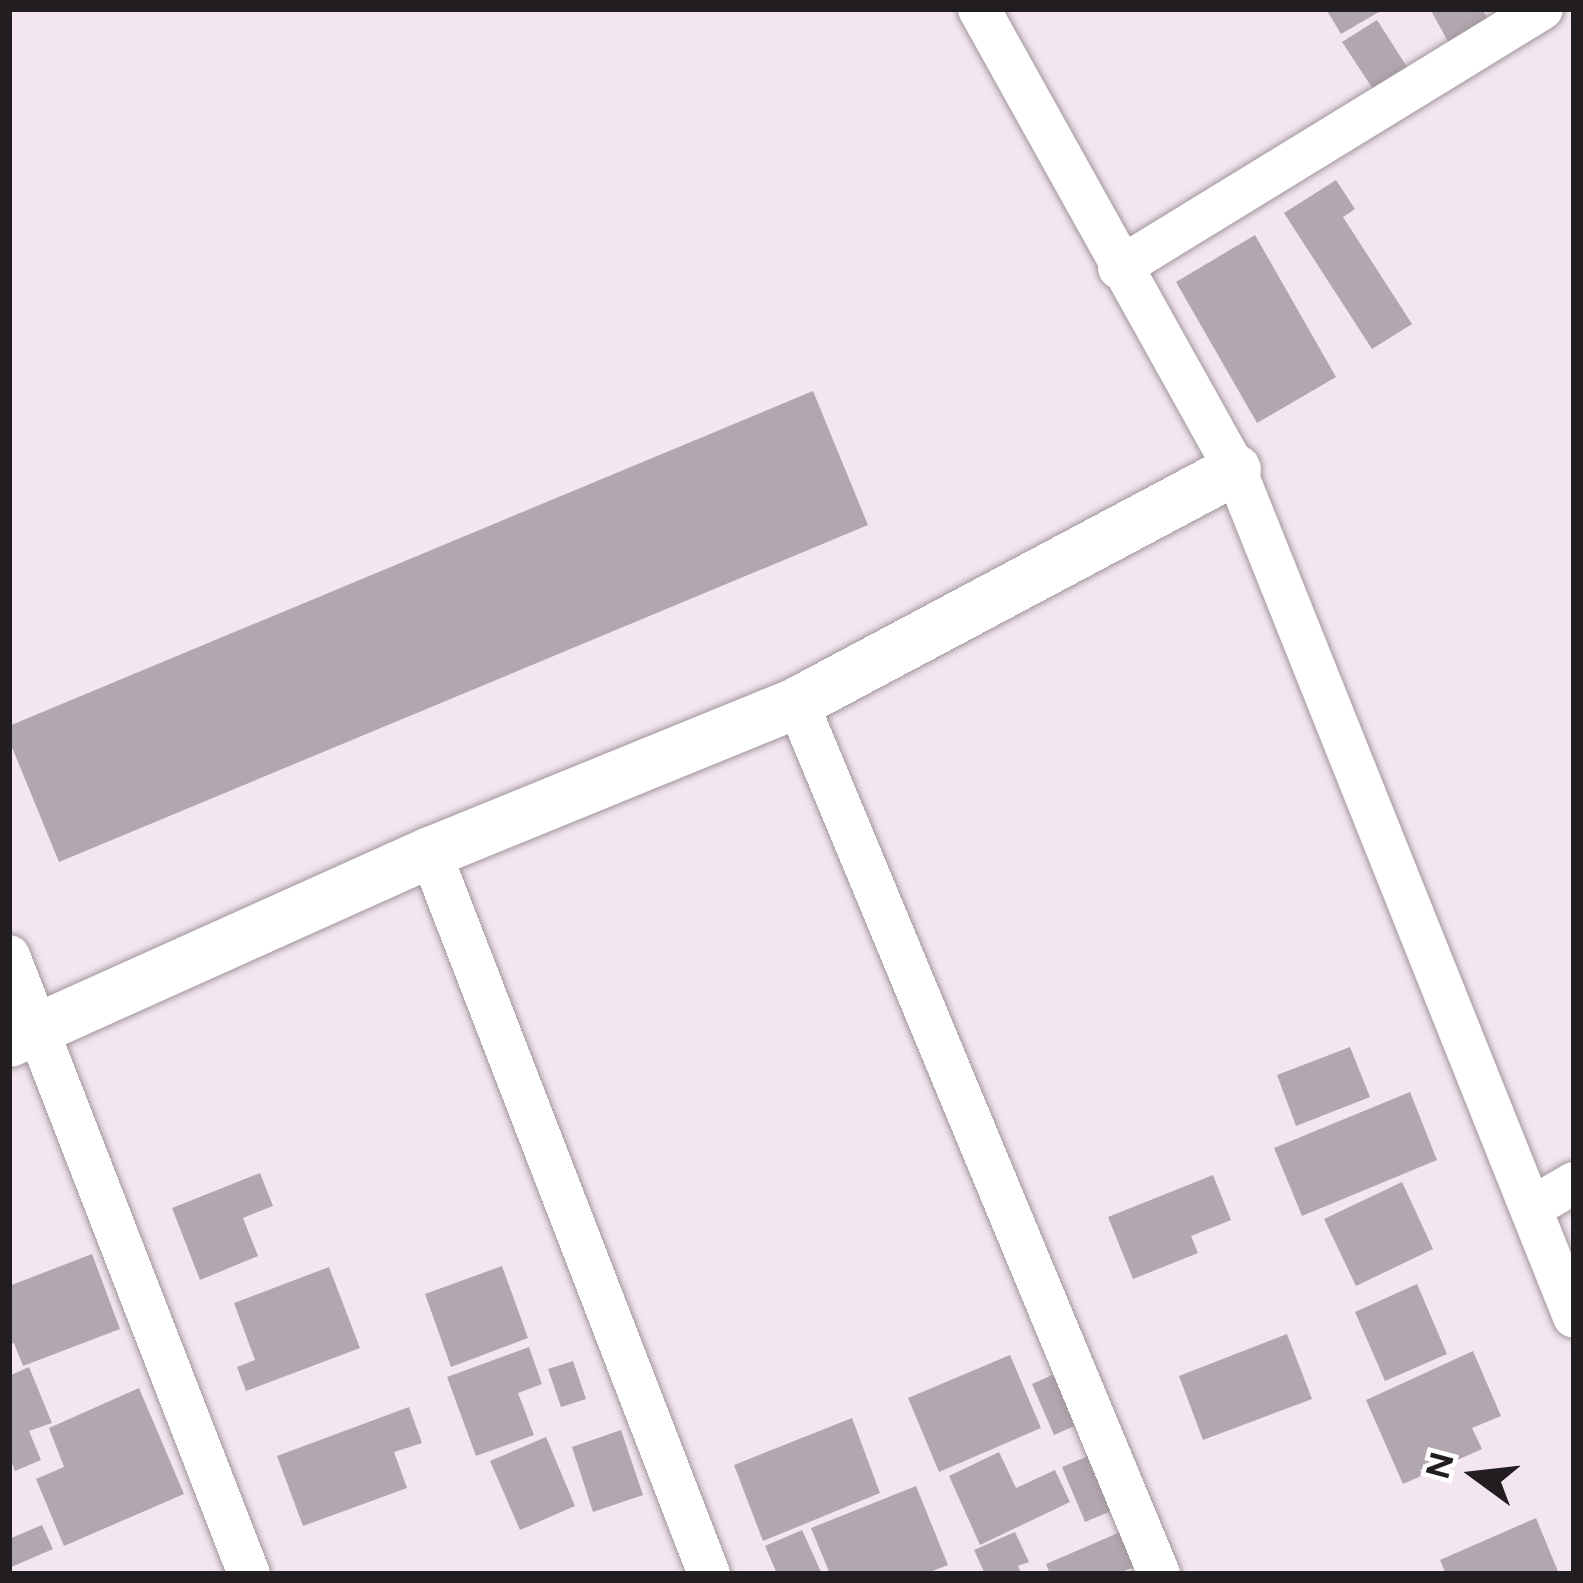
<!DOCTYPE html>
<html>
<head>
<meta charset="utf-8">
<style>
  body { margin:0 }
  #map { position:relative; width:1583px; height:1583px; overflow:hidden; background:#f4e6ef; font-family:Figtree,sans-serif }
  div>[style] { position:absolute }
  .building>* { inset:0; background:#b3a7af }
  .roads { filter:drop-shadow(0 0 3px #a2969e) drop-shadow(0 0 3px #a2969e) }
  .minor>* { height:42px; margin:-21px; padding:0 21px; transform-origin:21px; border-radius:21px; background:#fff }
  .tertiary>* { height:51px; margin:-25.5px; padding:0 25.5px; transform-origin:25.5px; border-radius:25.5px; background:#fff }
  span { translate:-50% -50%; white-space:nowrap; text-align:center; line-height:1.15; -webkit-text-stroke:12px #fff; paint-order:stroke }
  .frame { position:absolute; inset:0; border:12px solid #221d20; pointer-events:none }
  .north { position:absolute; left:1415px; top:1415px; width:120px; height:120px; -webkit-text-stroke:9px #fff; paint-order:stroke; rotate:285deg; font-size:33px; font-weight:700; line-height:48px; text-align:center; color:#221d20 }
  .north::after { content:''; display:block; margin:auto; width:42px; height:54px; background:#221d20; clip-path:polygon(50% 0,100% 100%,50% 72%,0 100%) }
</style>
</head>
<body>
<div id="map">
  <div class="building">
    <i style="clip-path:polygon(1326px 9px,1384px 9px,1341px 34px)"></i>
    <i style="clip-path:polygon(1430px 9px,1482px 9px,1490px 22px,1450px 45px)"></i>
    <i style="clip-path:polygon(1377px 20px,1409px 70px,1375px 92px,1342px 42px)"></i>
    <i style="clip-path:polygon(1336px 180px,1355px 209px,1343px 217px,1412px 324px,1372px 349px,1284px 213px)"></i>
    <i style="clip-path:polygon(1255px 235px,1336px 377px,1257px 423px,1176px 282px)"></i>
    <i style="clip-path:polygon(813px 391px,868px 525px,59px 862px,9px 740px,9px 726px)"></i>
    <i style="clip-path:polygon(1350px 1047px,1370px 1097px,1296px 1126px,1277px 1075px)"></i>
    <i style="clip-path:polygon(1410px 1092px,1437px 1160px,1302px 1216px,1274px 1148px)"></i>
    <i style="clip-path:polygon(260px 1173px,273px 1206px,243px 1218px,258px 1256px,200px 1280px,172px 1208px)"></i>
    <i style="clip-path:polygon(1213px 1175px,1231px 1220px,1191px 1236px,1198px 1253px,1133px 1279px,1108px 1217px)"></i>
    <i style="clip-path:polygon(1402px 1182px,1433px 1249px,1356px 1286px,1324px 1219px)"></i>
    <i style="clip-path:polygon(92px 1254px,120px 1329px,23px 1366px,14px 1343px,9px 1345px,9px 1286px)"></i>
    <i style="clip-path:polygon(502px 1266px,528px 1338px,451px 1367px,425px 1294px)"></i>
    <i style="clip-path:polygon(329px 1267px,360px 1348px,246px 1391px,237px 1367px,255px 1360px,234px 1303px)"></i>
    <i style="clip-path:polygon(1417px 1284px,1447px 1354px,1385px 1381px,1355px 1312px)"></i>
    <i style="clip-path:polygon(1287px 1334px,1312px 1399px,1203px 1440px,1179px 1376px)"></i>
    <i style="clip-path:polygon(529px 1347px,542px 1384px,518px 1393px,534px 1435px,476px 1456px,447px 1377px)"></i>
    <i style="clip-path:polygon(1473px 1351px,1501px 1416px,1472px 1428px,1482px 1449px,1403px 1484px,1366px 1400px)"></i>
    <i style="clip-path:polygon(1010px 1355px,1041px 1428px,939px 1472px,908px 1398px)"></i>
    <i style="clip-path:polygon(573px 1361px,586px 1399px,561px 1407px,548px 1369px)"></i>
    <i style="clip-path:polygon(29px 1367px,52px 1423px,29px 1431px,41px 1460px,15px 1471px,9px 1455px,9px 1376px)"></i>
    <i style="clip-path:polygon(1066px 1369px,1088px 1420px,1054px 1435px,1032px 1384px)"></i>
    <i style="clip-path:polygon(139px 1388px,184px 1494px,64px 1546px,36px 1479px,64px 1467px,49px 1428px)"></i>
    <i style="clip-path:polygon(409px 1407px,422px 1443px,394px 1452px,407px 1488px,303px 1526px,277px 1456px)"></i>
    <i style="clip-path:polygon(852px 1418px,880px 1493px,763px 1541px,734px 1465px)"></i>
    <i style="clip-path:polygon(621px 1430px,643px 1495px,593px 1512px,572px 1447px)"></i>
    <i style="clip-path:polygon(546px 1437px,575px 1506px,520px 1530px,490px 1461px)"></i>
    <i style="clip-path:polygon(999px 1452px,1016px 1488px,1055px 1470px,1070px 1502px,980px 1545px,949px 1476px)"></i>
    <i style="clip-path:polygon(1098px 1452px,1121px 1507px,1085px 1522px,1062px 1467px)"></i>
    <i style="clip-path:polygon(916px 1486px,948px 1565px,925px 1574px,830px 1574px,811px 1528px)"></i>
    <i style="clip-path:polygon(1536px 1518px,1559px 1574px,1446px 1574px,1440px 1560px)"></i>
    <i style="clip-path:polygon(42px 1525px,53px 1549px,9px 1568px,9px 1539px)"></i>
    <i style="clip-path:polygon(802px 1530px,822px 1574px,777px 1574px,765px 1546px)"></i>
    <i style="clip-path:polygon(1125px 1530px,1139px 1565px,1117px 1574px,1050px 1574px,1046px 1564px)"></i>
    <i style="clip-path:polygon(1015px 1532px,1029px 1562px,1018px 1566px,1022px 1574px,985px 1574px,974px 1550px)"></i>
  </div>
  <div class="roads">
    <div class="minor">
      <i style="left:979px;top:9px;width:526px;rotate:60.9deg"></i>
      <i style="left:1235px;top:469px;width:913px;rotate:68.21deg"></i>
      <i style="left:1119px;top:268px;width:496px;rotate:-31.5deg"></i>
      <i style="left:797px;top:702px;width:944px;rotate:67.45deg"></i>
      <i style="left:430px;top:852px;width:774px;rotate:68.87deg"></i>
      <i style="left:9px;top:956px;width:663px;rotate:68.78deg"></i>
      <i style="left:1531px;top:1208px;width:50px;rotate:-30.2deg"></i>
    </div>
    <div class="tertiary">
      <i style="left:9px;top:1041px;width:461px;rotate:-24.2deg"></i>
      <i style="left:430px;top:852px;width:396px;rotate:-22.2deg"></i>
      <i style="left:797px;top:702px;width:496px;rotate:-28deg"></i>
    </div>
  </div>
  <div class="frame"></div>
  <div class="north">N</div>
</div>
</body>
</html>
